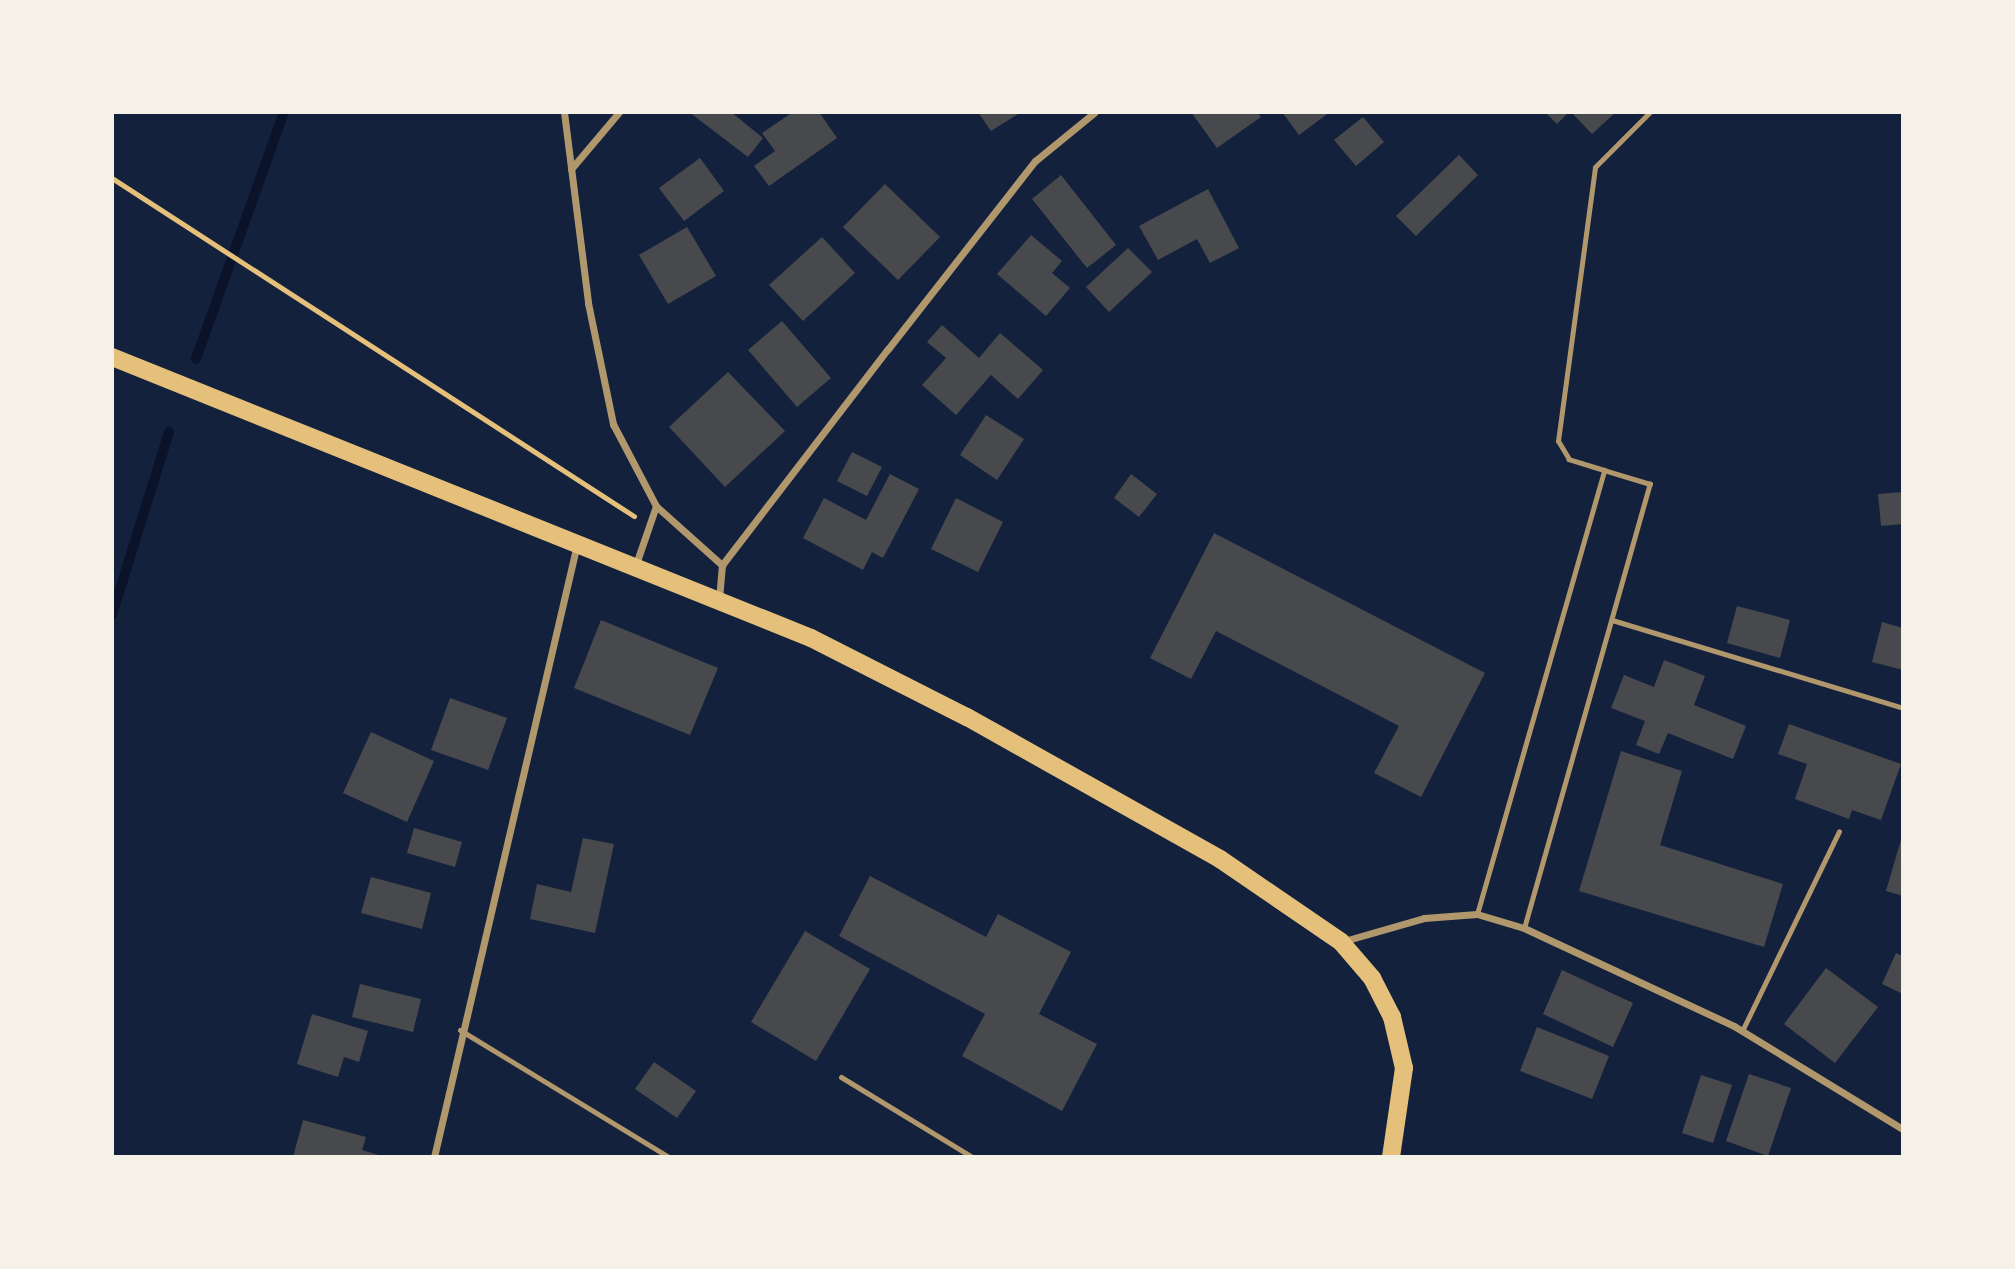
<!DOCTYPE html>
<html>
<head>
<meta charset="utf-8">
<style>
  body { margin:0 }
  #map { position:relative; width:2015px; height:1269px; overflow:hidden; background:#14213d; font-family:"Noto Serif",serif }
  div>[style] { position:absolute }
  .stream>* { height:10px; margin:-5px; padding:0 5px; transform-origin:5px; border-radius:5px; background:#0b132b }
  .building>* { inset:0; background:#48494c }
  .path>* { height:4.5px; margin:-2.25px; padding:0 2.25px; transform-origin:2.25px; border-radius:2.25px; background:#e5c07b }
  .service>* { height:5px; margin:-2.5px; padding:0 2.5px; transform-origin:2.5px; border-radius:2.5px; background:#b1986c }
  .minor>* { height:7px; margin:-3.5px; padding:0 3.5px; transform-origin:3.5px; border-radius:3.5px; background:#b1986c }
  .primary>* { height:18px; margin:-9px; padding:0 9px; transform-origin:9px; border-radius:9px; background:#e5c07b }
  span { translate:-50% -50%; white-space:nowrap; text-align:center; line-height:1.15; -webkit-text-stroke:5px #f6f1e7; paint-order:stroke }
  .frame { position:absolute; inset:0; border:114px solid #f6f1e7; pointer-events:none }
</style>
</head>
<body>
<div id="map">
  <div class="stream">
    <i style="left:196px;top:359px;width:262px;rotate:-70.4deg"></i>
    <i style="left:112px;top:615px;width:192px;rotate:-72.7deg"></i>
  </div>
  <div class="building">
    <i style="clip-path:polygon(689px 112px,731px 112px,763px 138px,748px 157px)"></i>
    <i style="clip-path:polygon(793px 112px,819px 112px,837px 138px,769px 186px,754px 166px,775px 151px,762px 133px)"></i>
    <i style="clip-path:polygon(978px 112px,1021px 112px,991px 131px)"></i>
    <i style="clip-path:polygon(1191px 112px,1257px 112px,1261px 117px,1217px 148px)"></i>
    <i style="clip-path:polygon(1282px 112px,1330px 112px,1299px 135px)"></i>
    <i style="clip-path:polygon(1545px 112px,1569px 112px,1557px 124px)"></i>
    <i style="clip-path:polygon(1571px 112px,1616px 112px,1592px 134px)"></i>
    <i style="clip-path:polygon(1363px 117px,1384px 142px,1356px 166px,1334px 140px)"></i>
    <i style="clip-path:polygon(1459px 155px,1478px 175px,1416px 236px,1396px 216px)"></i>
    <i style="clip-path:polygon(700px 158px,724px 191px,684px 221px,659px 188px)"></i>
    <i style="clip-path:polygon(1061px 175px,1116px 245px,1087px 268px,1032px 199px)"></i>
    <i style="clip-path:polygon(885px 184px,940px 237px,898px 280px,843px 227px)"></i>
    <i style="clip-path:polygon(1208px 189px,1239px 248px,1210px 263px,1197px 239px,1158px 260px,1139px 226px)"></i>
    <i style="clip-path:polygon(687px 227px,716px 276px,668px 304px,639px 255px)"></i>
    <i style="clip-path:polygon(1031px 235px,1062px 261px,1052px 273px,1070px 288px,1046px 316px,997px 274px)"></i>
    <i style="clip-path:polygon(822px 237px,855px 273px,803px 321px,769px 285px)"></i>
    <i style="clip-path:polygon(1128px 248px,1152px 272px,1109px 312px,1086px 287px)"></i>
    <i style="clip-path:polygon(782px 321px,831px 378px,797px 407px,748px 350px)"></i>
    <i style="clip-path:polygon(942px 325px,979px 358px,1000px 333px,1043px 370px,1018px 399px,991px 375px,956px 415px,922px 385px,946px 358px,927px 342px)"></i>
    <i style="clip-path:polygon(728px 372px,785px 431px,725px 487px,669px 427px)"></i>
    <i style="clip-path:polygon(986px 415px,1024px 439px,997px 480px,960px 455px)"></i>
    <i style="clip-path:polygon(852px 452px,882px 467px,867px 496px,837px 481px)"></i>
    <i style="clip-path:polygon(890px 474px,919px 489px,883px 558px,872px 552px,863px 570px,803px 538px,824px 498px,866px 520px)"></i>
    <i style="clip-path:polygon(1131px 474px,1157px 494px,1139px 517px,1114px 498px)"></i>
    <i style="clip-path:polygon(1903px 492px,1903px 524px,1881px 526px,1878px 494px)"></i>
    <i style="clip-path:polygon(956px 498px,1003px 522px,978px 572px,931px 549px)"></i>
    <i style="clip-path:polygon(1214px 533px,1485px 673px,1421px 797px,1374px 773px,1399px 726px,1216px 631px,1191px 679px,1150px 658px)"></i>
    <i style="clip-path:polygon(1737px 606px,1790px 620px,1780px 658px,1727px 643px)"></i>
    <i style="clip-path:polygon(601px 620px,718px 668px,690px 735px,574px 688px)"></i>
    <i style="clip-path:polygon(1882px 622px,1903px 628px,1903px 670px,1872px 662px)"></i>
    <i style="clip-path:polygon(1664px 660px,1705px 676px,1694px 705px,1746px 726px,1733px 759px,1668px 733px,1659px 754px,1636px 745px,1645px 721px,1611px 708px,1624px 675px,1654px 687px)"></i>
    <i style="clip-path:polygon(450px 698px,507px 718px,488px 770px,431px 750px)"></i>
    <i style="clip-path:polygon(1789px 724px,1901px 764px,1881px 820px,1852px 810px,1849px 819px,1795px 799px,1807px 764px,1778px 754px)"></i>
    <i style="clip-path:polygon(371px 732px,434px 761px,407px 822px,343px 793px)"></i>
    <i style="clip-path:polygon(1621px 751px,1682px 771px,1660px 845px,1783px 884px,1764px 947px,1579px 891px)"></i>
    <i style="clip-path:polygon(414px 828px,462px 842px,455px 867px,407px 853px)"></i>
    <i style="clip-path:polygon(1902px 836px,1903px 837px,1903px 896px,1886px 891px)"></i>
    <i style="clip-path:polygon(583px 838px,614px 844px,595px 933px,530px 919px,537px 884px,571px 892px)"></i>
    <i style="clip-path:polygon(870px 876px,986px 937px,998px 914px,1071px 952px,1039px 1014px,1097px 1044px,1062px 1111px,962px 1056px,985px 1014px,839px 936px)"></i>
    <i style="clip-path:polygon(371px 877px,431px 893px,422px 929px,361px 913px)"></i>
    <i style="clip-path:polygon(805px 931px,870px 969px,816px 1061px,751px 1022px)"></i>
    <i style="clip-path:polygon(1896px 953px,1903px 956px,1903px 994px,1882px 984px)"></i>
    <i style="clip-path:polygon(1826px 968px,1878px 1007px,1835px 1063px,1784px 1024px)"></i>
    <i style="clip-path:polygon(1562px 970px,1633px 1003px,1613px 1047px,1543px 1014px)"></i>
    <i style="clip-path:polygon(360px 984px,421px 999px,413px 1032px,352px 1017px)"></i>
    <i style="clip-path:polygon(312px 1014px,368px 1031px,359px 1062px,344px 1057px,338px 1077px,297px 1064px)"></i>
    <i style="clip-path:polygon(1537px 1027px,1609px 1056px,1592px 1099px,1520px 1071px)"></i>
    <i style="clip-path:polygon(654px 1062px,696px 1091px,677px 1118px,635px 1089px)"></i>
    <i style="clip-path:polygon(1749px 1074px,1791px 1088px,1768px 1156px,1726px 1141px)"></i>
    <i style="clip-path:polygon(1701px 1075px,1732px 1085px,1713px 1143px,1682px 1133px)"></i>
    <i style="clip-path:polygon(303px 1120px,366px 1137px,362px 1150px,385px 1157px,293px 1157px)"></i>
  </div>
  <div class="path">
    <i style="left:112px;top:178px;width:622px;rotate:32.92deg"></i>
  </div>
  <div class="service">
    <i style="left:1612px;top:620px;width:304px;rotate:16.8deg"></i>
    <i style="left:1477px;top:914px;width:462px;rotate:-74deg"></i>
    <i style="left:1604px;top:470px;width:37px;rotate:-163deg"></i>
    <i style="left:1569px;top:459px;width:21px;rotate:-121deg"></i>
    <i style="left:1558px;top:441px;width:276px;rotate:-82.3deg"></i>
    <i style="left:1595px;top:167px;width:78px;rotate:-45deg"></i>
    <i style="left:1524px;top:928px;width:462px;rotate:-74.2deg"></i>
    <i style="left:1650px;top:484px;width:48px;rotate:-163.1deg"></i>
    <i style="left:460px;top:1030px;width:245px;rotate:31.3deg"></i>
    <i style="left:1742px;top:1031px;width:222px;rotate:-64.1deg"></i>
    <i style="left:841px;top:1077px;width:153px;rotate:31.4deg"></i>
  </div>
  <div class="minor">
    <i style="left:564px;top:112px;width:193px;rotate:82.8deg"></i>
    <i style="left:588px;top:303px;width:124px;rotate:78.3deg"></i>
    <i style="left:613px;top:424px;width:93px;rotate:62.3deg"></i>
    <i style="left:656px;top:506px;width:89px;rotate:41.8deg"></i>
    <i style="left:571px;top:169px;width:75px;rotate:-49.9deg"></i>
    <i style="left:636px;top:564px;width:61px;rotate:-71deg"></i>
    <i style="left:719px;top:599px;width:34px;rotate:-85deg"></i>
    <i style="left:722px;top:565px;width:272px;rotate:-52.5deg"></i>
    <i style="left:888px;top:349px;width:239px;rotate:-52deg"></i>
    <i style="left:1035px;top:161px;width:77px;rotate:-39.2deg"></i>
    <i style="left:1344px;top:941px;width:83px;rotate:-16deg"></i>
    <i style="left:1424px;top:918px;width:53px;rotate:-4.3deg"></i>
    <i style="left:1477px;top:914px;width:49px;rotate:16.6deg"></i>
    <i style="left:1524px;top:928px;width:232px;rotate:25deg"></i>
    <i style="left:1734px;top:1026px;width:198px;rotate:31.4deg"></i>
    <i style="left:434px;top:1157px;width:629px;rotate:-76.87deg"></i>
  </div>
  <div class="primary">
    <i style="left:112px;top:357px;width:753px;rotate:21.9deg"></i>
    <i style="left:811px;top:638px;width:175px;rotate:26.9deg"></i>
    <i style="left:967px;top:717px;width:290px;rotate:29.3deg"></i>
    <i style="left:1220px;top:859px;width:147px;rotate:34.4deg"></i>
    <i style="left:1341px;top:942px;width:48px;rotate:49.3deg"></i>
    <i style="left:1372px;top:978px;width:44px;rotate:62.9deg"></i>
    <i style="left:1392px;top:1017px;width:52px;rotate:76.8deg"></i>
    <i style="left:1404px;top:1068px;width:90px;rotate:98.3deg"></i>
  </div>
  <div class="frame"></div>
</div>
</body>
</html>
